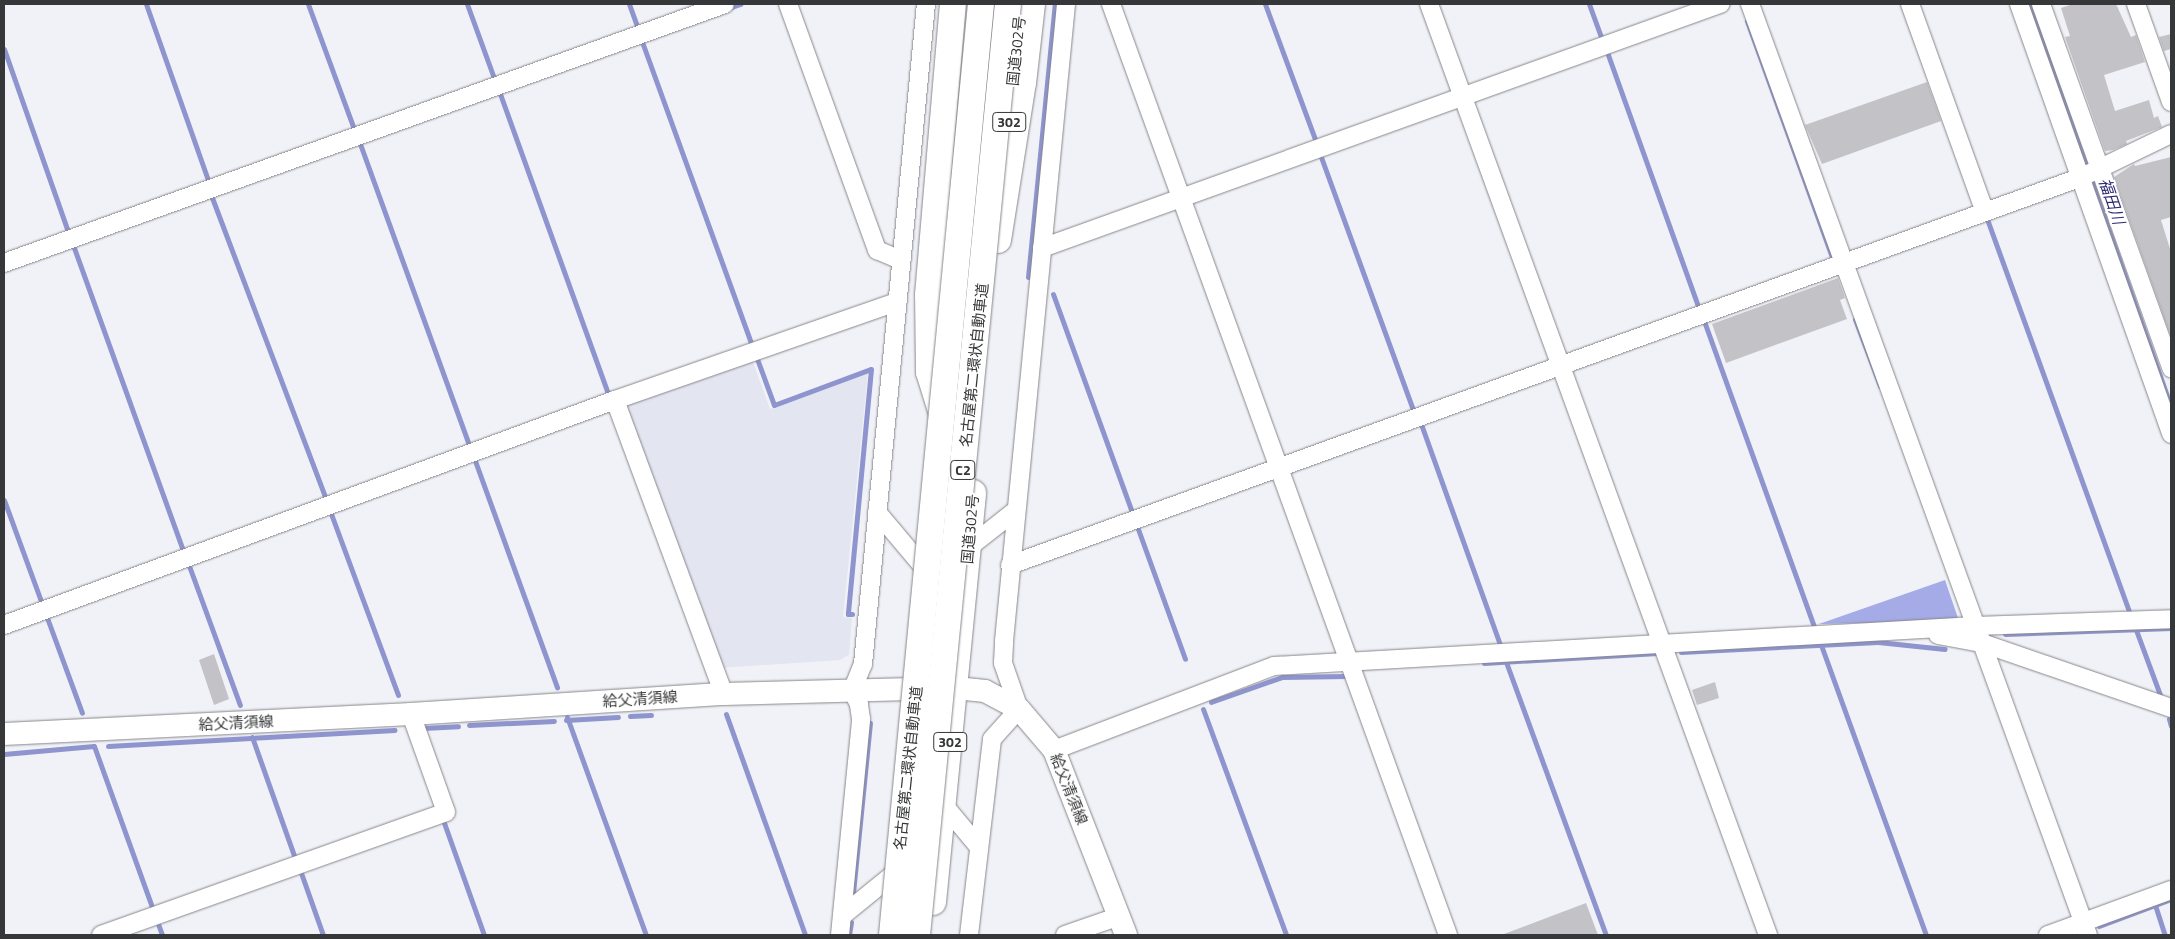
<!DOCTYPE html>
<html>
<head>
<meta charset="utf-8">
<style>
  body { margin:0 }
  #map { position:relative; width:2175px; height:939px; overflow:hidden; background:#f1f2f7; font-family:"Titillium Web","Noto Sans JP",sans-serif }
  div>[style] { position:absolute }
  .built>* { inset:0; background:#e3e5f1 }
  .forest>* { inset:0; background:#a5abe6 }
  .stream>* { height:5px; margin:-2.5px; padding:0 2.5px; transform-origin:2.5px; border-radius:2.5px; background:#8e94ce }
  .building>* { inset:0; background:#c2c2c7 }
  .roads { filter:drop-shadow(0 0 1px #86868b) drop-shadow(0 0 1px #86868b) }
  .minor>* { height:18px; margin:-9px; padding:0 9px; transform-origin:9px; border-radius:9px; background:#fff }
  .major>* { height:22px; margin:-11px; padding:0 11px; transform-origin:11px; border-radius:11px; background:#fff }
  .highway>* { height:26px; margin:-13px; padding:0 13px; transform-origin:13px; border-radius:13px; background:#fff }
  .bridges { filter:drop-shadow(0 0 1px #86868b) drop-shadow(0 0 1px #86868b) }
  .highway-bridge>* { height:26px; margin:-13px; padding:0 13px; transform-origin:13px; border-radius:13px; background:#fff }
  span { translate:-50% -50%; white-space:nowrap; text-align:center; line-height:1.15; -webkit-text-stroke:4px #fff; paint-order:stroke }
  .shield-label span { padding:1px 4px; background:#fff; border:1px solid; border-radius:4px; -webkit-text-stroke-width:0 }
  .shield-label { font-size:14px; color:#363738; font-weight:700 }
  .street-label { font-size:15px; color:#363738 }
  .water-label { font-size:16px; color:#2f2e73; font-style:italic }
  .frame { position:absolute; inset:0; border:5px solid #363738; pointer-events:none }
</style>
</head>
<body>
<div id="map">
  <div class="built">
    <i style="clip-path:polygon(751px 357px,770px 409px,868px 372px,843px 617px,852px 618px,849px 655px,840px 660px,719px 668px,623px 403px)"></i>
  </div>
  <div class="forest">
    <i style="clip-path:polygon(1945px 580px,1959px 621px,1819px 624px)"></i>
  </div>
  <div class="stream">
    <i style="left:146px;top:4px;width:190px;rotate:70.6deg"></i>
    <i style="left:308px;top:4px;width:133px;rotate:69.8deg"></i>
    <i style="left:467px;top:4px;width:79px;rotate:70deg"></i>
    <i style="left:629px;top:4px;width:23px;rotate:70deg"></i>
    <i style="left:1265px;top:4px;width:147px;rotate:69.7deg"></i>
    <i style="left:1589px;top:4px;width:37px;rotate:70deg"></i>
    <i style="left:2029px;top:4px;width:427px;rotate:70.6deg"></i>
    <i style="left:728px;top:8px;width:13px;rotate:-18deg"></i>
    <i style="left:1747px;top:21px;width:254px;rotate:70.2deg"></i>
    <i style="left:641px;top:39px;width:326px;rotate:70.1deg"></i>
    <i style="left:4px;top:49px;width:197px;rotate:70.7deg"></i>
    <i style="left:1607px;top:52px;width:273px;rotate:70.3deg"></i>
    <i style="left:499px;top:91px;width:322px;rotate:70.2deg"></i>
    <i style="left:359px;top:141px;width:326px;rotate:70.1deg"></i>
    <i style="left:1321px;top:157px;width:272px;rotate:70deg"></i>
    <i style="left:211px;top:195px;width:326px;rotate:69.3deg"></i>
    <i style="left:1987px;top:219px;width:419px;rotate:70.1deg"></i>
    <i style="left:73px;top:245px;width:327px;rotate:70.2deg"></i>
    <i style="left:1028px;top:277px;width:274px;rotate:-84.4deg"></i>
    <i style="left:1053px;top:294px;width:235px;rotate:70.1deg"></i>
    <i style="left:1855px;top:319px;width:72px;rotate:69.5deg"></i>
    <i style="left:1704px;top:321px;width:324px;rotate:70.2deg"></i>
    <i style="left:756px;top:356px;width:52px;rotate:69.8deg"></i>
    <i style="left:774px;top:405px;width:103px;rotate:-20.4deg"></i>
    <i style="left:871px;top:369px;width:246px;rotate:95.4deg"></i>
    <i style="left:848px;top:614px;width:4px"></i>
    <i style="left:1421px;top:424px;width:235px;rotate:70.3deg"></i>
    <i style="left:474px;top:458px;width:244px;rotate:70.1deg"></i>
    <i style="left:4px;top:500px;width:111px;rotate:69.9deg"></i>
    <i style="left:330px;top:511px;width:196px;rotate:69.7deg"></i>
    <i style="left:1138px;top:529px;width:138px;rotate:70.1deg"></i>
    <i style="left:188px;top:563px;width:151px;rotate:69.9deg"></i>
    <i style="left:46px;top:615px;width:104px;rotate:69.8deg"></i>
    <i style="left:2136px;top:630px;width:69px;rotate:69.7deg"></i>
    <i style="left:2005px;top:634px;width:166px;rotate:-2.1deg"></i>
    <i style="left:1821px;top:645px;width:308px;rotate:70.1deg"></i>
    <i style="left:1681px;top:652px;width:197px;rotate:-2.9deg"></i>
    <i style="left:1878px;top:642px;width:67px;rotate:6deg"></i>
    <i style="left:1506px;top:662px;width:291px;rotate:69.9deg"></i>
    <i style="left:1484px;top:663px;width:174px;rotate:-3.3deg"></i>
    <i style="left:1658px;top:653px;width:4px;rotate:63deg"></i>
    <i style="left:1211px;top:702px;width:75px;rotate:-19.4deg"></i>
    <i style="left:1282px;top:677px;width:65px;rotate:-0.9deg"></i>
    <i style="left:1203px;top:709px;width:241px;rotate:69.8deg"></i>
    <i style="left:726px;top:714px;width:235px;rotate:70.3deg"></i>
    <i style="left:630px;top:716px;width:21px;rotate:-3deg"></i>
    <i style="left:567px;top:717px;width:232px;rotate:70.1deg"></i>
    <i style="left:2169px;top:719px;width:7px;rotate:74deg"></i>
    <i style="left:566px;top:720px;width:52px;rotate:-3.3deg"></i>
    <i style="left:469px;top:725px;width:85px;rotate:-2.7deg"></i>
    <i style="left:423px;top:728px;width:35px;rotate:-3deg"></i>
    <i style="left:252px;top:737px;width:132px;rotate:70.5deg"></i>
    <i style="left:108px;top:746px;width:287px;rotate:-3.2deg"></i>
    <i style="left:4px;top:754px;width:90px;rotate:-5.1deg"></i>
    <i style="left:94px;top:746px;width:174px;rotate:70.2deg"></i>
    <i style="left:443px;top:820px;width:122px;rotate:70.4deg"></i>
    <i style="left:300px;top:870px;width:69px;rotate:70.5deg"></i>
    <i style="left:853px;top:893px;width:171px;rotate:-84.3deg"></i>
    <i style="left:2155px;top:905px;width:32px;rotate:72deg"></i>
    <i style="left:157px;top:921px;width:15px;rotate:70deg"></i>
    <i style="left:2099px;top:926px;width:77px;rotate:-20.6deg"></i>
    <i style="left:849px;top:935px;width:13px;rotate:-81deg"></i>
  </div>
  <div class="building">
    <i style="clip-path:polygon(2073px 4px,2116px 4px,2131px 37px,2136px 35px,2145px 62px,2104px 75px,2115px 111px,2149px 100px,2154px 118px,2158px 116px,2162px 127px,2126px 141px,2127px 144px,2113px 150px,2105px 151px,2065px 37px,2070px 36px,2061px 8px)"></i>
    <i style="clip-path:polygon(2171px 34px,2171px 49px,2164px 51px,2159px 37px)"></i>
    <i style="clip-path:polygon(1927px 82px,1941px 121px,1822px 164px,1805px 125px)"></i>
    <i style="clip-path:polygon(2171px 157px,2171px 217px,2161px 220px,2171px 252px,2171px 337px,2114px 177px,2134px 164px,2135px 166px)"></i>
    <i style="clip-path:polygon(1838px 278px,1845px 298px,1840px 300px,1847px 319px,1726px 363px,1712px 324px)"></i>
    <i style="clip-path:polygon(214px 654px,229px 699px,214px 705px,199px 660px)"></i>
    <i style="clip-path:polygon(1715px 682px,1719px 698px,1697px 705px,1692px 690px)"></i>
    <i style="clip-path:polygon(1586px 903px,1598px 935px,1504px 935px,1504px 934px)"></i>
  </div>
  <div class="roads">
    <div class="minor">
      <i style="left:788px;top:4px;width:262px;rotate:70.1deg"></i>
      <i style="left:877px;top:250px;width:26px;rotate:23deg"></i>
      <i style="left:1111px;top:4px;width:990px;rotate:70.1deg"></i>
      <i style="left:1429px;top:4px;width:991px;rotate:69.99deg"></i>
      <i style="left:1750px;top:4px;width:990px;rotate:70.05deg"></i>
      <i style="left:1910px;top:4px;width:221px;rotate:70.2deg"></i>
      <i style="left:2019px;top:4px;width:456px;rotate:70.5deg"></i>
      <i style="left:2041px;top:4px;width:387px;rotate:70.3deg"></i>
      <i style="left:2136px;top:4px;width:104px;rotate:70.3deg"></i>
      <i style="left:1042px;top:248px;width:721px;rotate:-19.79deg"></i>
      <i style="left:4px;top:263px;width:766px;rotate:-19.76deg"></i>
      <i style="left:615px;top:400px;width:314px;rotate:69.7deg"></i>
      <i style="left:877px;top:512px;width:82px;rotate:49.9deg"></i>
      <i style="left:968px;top:548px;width:60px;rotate:-38.2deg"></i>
      <i style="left:1010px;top:565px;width:1140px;rotate:-19.9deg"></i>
      <i style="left:2082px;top:177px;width:99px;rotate:-25.8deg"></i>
      <i style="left:4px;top:625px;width:651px;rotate:-20.22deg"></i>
      <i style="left:615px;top:400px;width:299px;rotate:-19.2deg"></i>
      <i style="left:1938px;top:635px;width:45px;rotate:10.3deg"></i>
      <i style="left:1982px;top:643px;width:200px;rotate:19deg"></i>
      <i style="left:1054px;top:750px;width:235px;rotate:-20.9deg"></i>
      <i style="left:1274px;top:666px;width:702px;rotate:-3.27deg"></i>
      <i style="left:1975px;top:626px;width:196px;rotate:-2deg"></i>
      <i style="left:943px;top:804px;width:55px;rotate:50.2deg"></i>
      <i style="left:842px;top:916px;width:76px;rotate:-39.1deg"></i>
      <i style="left:101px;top:935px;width:366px;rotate:-19.6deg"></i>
      <i style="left:446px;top:812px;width:104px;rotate:-109.7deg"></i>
      <i style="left:840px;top:935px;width:217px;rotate:-84.4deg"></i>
      <i style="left:861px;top:719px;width:15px;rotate:-98deg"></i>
      <i style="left:859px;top:704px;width:15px;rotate:-118deg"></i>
      <i style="left:852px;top:691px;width:29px;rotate:-68deg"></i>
      <i style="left:863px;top:664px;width:663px;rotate:-84.55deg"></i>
      <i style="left:969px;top:935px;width:197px;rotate:-83.3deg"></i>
      <i style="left:992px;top:739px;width:40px;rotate:-48deg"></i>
      <i style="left:1019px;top:709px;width:49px;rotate:-109.2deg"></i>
      <i style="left:1003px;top:663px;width:22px;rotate:-87deg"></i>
      <i style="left:1004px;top:641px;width:640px;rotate:-84.44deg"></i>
      <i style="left:1065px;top:935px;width:58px;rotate:-19.1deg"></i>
      <i style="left:2048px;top:935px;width:131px;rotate:-20.1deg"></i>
    </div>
    <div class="major">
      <i style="left:4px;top:734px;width:407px;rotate:-2.8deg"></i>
      <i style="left:411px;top:714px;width:314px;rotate:-3.7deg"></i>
      <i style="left:724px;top:694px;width:232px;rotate:-1.5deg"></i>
      <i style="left:956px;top:688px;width:29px;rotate:6deg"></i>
      <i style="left:985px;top:691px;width:38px;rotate:28deg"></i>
      <i style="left:1019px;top:709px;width:54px;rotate:49.5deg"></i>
      <i style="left:1054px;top:750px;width:199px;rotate:68.7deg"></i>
    </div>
    <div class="highway">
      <i style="left:998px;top:240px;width:159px;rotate:-81deg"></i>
      <i style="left:1023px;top:83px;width:80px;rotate:-83.5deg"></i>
      <i style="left:943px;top:417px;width:47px;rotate:-107.3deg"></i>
      <i style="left:929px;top:372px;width:77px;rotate:-90.7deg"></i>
      <i style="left:928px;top:295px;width:292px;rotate:-85.1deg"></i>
      <i style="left:933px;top:902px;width:411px;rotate:-84.4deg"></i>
    </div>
  </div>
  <div class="bridges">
    <div class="highway-bridge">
      <i style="left:892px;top:935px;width:935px;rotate:-84.54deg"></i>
      <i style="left:917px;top:935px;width:935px;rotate:-84.42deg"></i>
    </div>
  </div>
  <div class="shield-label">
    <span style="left:1009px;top:122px">302</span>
    <span style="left:963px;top:470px">C2</span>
    <span style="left:950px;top:742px">302</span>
  </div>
  <div class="street-label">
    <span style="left:1016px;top:51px;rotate:-84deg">国道302号</span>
    <span style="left:974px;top:365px;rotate:-84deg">名古屋第二環状自動車道</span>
    <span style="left:970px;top:529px;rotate:-85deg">国道302号</span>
    <span style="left:640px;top:699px;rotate:-4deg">給父清須線</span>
    <span style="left:236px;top:723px;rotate:-3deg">給父清須線</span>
    <span style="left:908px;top:768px;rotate:-84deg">名古屋第二環状自動車道</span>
    <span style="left:1069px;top:789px;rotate:68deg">給父清須線</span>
  </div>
  <div class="water-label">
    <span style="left:2112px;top:201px;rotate:71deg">福田川</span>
  </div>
  <div class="frame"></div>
</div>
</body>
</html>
